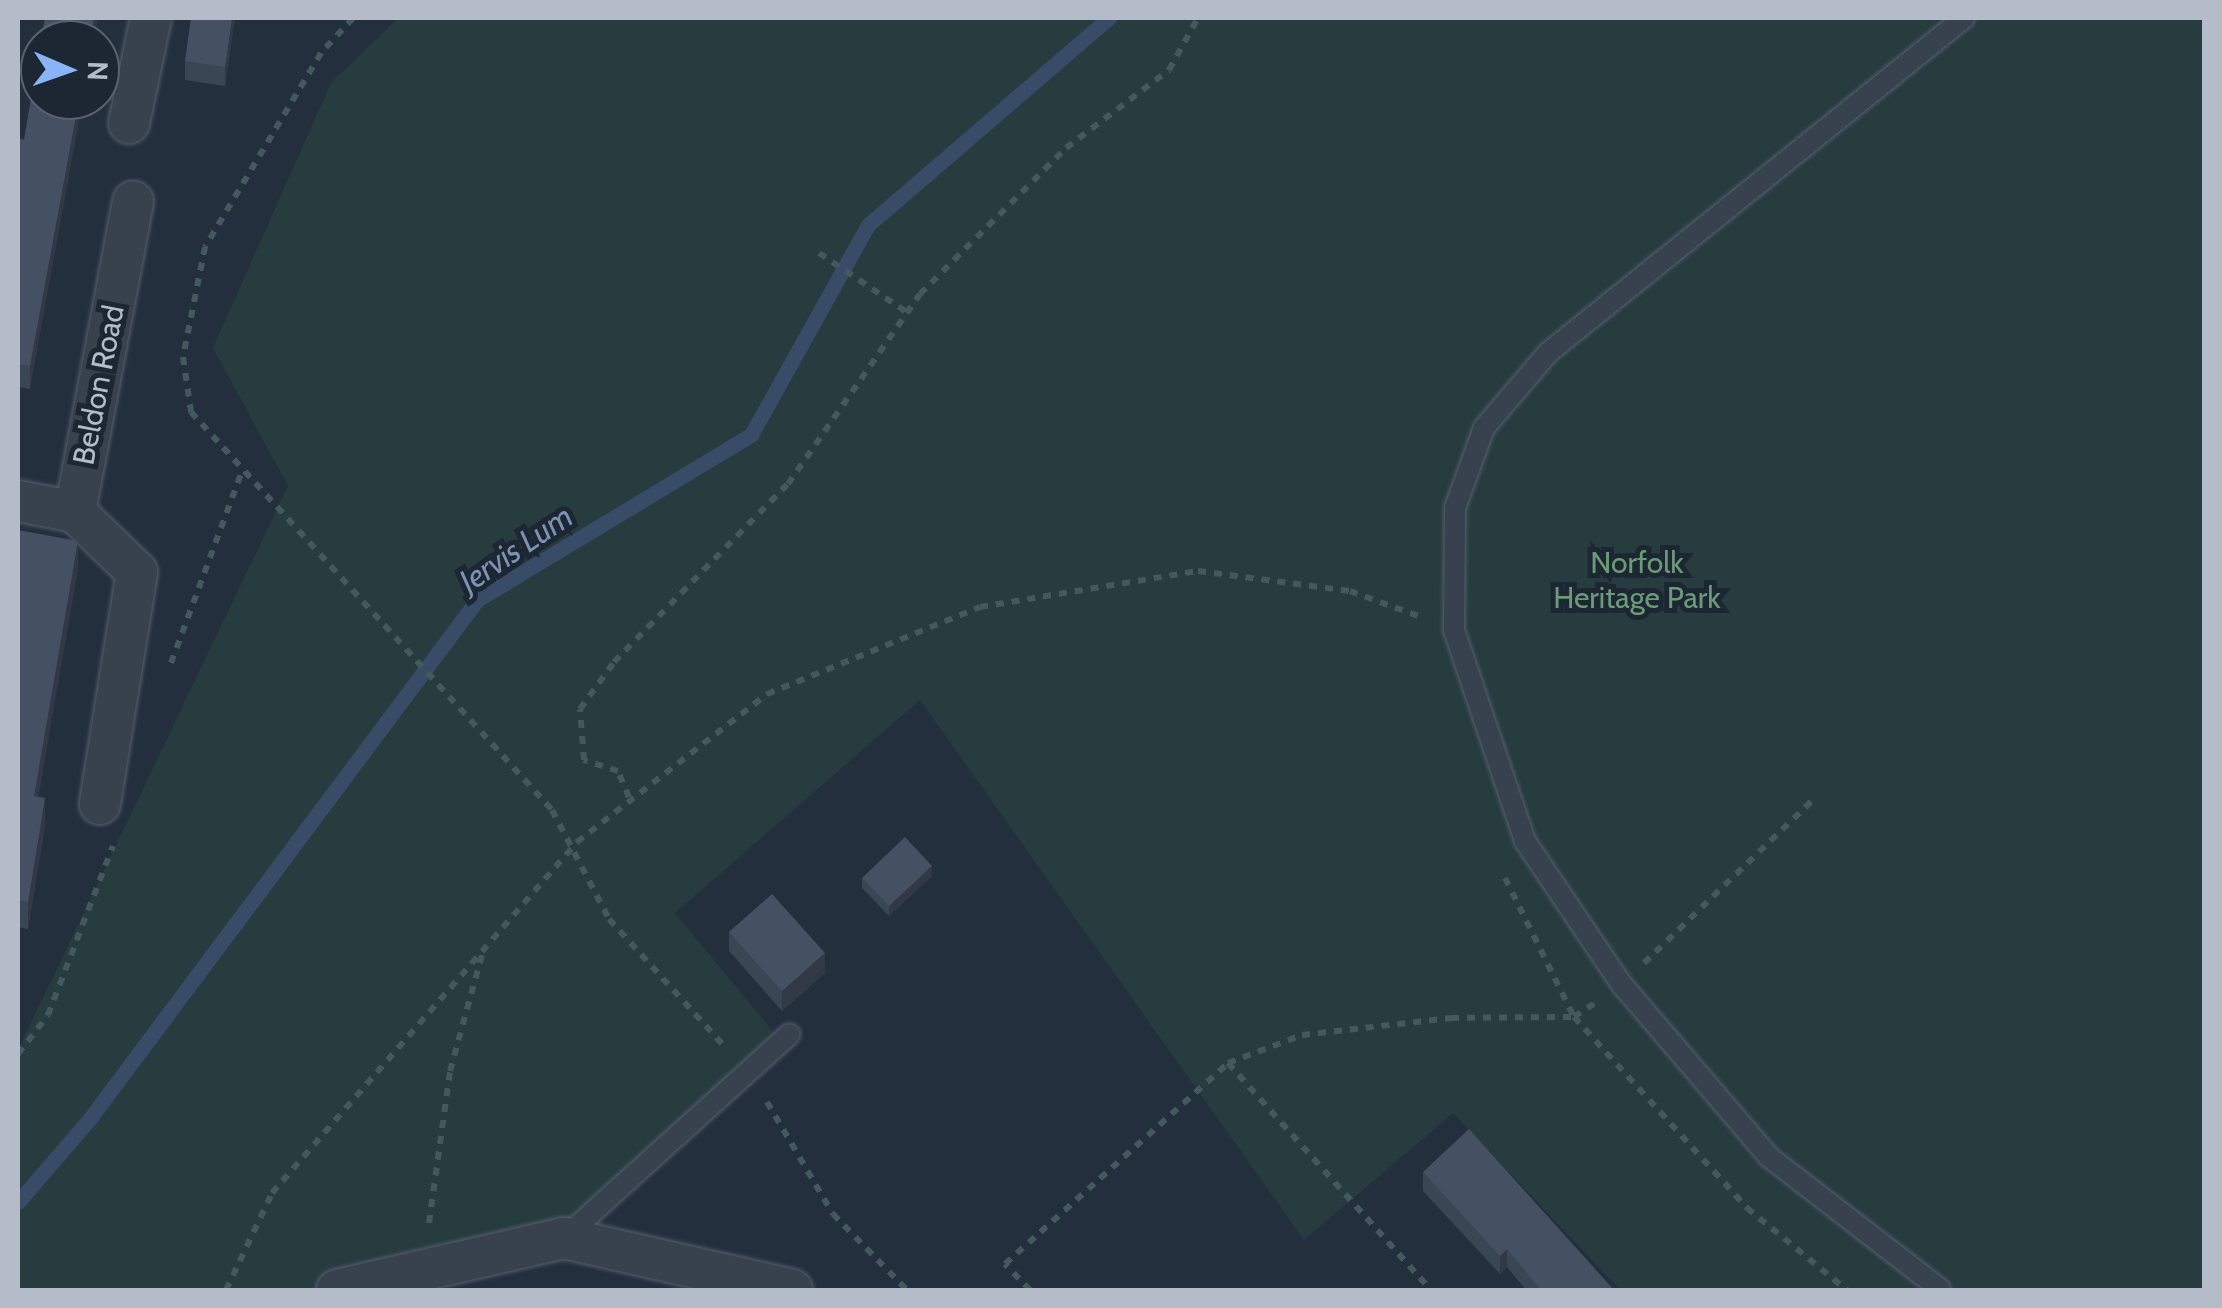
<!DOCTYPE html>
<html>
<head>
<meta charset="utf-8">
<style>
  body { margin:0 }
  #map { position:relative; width:2222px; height:1308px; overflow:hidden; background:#242f3e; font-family:Cabin,sans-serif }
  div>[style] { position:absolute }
  .green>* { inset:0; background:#263c3f }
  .stream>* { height:15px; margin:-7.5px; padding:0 7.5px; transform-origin:7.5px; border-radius:7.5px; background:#394c67 }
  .path>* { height:6px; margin-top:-3px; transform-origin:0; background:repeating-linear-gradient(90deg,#44595c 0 8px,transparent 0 16px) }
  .roads { filter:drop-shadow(0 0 2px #565f6c) drop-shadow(0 0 2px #565f6c) }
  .lane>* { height:20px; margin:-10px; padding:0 10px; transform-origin:10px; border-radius:10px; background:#38414e }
  .street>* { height:40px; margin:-20px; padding:0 20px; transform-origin:20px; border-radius:20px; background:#38414e }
  .wall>* { inset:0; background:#3b4654 }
  .shaded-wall>* { inset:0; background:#303945 }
  .building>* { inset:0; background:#455162 }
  span { translate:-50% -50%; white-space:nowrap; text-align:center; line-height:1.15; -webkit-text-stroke:10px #1d2633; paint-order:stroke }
  .street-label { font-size:30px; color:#b4bcc9 }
  .park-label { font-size:30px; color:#6b9a76 }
  .water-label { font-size:32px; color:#7c92b1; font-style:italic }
  .frame { position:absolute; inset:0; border:20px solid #b4bcc9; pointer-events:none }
  .north { position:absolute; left:20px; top:20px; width:100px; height:100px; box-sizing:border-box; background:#1d2633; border:2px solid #59626f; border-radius:50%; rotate:92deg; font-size:28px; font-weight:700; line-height:40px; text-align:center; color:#b4bcc9 }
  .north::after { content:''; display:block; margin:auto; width:35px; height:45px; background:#8ab4f8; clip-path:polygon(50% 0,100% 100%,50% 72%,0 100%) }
</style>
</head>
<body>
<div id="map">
  <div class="green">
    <i style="clip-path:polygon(398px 18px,2204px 18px,2204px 1290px,1620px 1290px,1453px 1113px,1304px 1240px,920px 700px,675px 913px,775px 1034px,565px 1223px,416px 1250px,333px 1290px,18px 1290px,18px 1050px,288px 486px,213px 348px,331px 83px)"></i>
  </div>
  <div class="stream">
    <i style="left:18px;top:1202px;width:112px;rotate:-49.3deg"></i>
    <i style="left:91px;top:1117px;width:645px;rotate:-53.25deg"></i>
    <i style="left:477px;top:600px;width:320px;rotate:-31.1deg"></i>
    <i style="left:751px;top:435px;width:240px;rotate:-60.9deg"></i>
    <i style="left:868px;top:225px;width:318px;rotate:-40.7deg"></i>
  </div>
  <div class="path">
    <i style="left:353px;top:18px;width:47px;rotate:132.4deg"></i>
    <i style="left:321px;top:53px;width:226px;rotate:120.9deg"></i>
    <i style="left:205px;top:247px;width:112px;rotate:101.3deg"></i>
    <i style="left:183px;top:357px;width:56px;rotate:81.7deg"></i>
    <i style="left:191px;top:412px;width:537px;rotate:47.79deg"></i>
    <i style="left:552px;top:810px;width:123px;rotate:62.4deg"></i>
    <i style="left:609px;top:919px;width:174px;rotate:47.8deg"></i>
    <i style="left:819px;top:253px;width:107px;rotate:34deg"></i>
    <i style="left:171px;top:663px;width:208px;rotate:-69.7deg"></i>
    <i style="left:629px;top:797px;width:28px;rotate:-113deg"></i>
    <i style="left:618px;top:771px;width:36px;rotate:-162deg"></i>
    <i style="left:584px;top:760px;width:51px;rotate:-94.5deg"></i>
    <i style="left:580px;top:709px;width:58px;rotate:-54.1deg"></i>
    <i style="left:614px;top:662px;width:249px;rotate:-45.7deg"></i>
    <i style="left:788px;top:484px;width:231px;rotate:-55.2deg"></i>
    <i style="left:920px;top:294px;width:206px;rotate:-45deg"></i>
    <i style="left:1066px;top:148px;width:129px;rotate:-37.1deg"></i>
    <i style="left:1169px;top:70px;width:60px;rotate:-60.9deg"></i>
    <i style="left:1505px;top:878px;width:155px;rotate:63.6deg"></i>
    <i style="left:1574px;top:1017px;width:258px;rotate:47.8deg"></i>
    <i style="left:1747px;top:1208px;width:129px;rotate:39.4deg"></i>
    <i style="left:1644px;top:963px;width:239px;rotate:-44deg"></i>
    <i style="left:18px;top:1054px;width:49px;rotate:-52.4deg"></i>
    <i style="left:48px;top:1015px;width:181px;rotate:-69deg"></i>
    <i style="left:1228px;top:1063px;width:79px;rotate:-20.7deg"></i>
    <i style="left:1302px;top:1035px;width:150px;rotate:-6.5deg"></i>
    <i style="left:1451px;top:1018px;width:123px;rotate:-0.5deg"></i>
    <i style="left:1574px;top:1017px;width:27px;rotate:-34deg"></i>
    <i style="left:767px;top:1102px;width:130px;rotate:59.5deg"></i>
    <i style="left:833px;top:1214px;width:106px;rotate:45.8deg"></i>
    <i style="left:429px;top:1223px;width:153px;rotate:-82.1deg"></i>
    <i style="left:450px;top:1071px;width:124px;rotate:-74.6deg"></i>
    <i style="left:226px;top:1290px;width:107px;rotate:-64.6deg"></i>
    <i style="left:272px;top:1193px;width:465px;rotate:-49deg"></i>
    <i style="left:577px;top:842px;width:241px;rotate:-37.9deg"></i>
    <i style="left:767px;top:694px;width:230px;rotate:-22.2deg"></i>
    <i style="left:980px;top:607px;width:221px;rotate:-9.4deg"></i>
    <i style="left:1198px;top:571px;width:153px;rotate:7.5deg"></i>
    <i style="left:1350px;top:591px;width:76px;rotate:20.1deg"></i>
    <i style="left:1030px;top:1290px;width:36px;rotate:-134deg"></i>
    <i style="left:1005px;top:1264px;width:300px;rotate:-42deg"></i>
    <i style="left:1228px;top:1063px;width:305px;rotate:48.2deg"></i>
  </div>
  <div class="roads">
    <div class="lane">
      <i style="left:564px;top:1238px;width:304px;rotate:-42.1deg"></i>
      <i style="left:1940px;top:1289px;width:216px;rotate:-142.3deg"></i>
      <i style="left:1769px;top:1157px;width:226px;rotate:-130.5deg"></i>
      <i style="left:1622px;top:985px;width:174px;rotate:-124deg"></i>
      <i style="left:1525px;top:841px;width:223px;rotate:-108.6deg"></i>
      <i style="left:1454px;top:630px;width:122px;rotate:-89.5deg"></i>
      <i style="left:1455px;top:508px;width:85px;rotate:-70.1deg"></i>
      <i style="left:1484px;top:428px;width:100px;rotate:-49.5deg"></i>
      <i style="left:1549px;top:352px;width:533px;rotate:-38.83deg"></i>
    </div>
    <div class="street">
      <i style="left:129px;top:123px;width:107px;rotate:-78.2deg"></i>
      <i style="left:18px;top:501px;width:58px;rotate:10.9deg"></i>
      <i style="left:75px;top:512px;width:316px;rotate:-79.4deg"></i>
      <i style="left:75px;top:512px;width:86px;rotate:44.1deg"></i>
      <i style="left:137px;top:572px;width:235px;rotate:99.1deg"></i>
      <i style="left:337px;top:1290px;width:233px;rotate:-12.9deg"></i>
      <i style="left:564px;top:1238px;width:234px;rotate:12.8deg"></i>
    </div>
  </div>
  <div class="wall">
    <i style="clip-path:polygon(235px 18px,225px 86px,185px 80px,185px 61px)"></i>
    <i style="clip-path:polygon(40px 47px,30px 389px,18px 387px,18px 138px,24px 140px)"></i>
    <i style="clip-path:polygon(18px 530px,78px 568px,38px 797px,45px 826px,28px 929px,18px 927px)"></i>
    <i style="clip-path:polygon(932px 876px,889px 916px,862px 888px,862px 878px)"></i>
    <i style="clip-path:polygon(729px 932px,825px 973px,782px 1011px,729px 951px)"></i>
    <i style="clip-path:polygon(1423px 1172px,1614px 1290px,1526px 1290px,1507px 1267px,1500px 1274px,1423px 1191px)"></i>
  </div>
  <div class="shaded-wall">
    <i style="clip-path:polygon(94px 18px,98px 18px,94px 40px,90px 40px)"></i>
    <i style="clip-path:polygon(232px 18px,235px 18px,225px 86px,225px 67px)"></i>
    <i style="clip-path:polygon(79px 100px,83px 100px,30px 389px,30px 366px)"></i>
    <i style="clip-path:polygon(78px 541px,78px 568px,34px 824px,34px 796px)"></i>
    <i style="clip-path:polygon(45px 798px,45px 826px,28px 929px,28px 902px)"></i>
    <i style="clip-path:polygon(932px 866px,932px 876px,889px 916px,889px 906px)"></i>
    <i style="clip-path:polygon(825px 953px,825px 973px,782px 1011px,782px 991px)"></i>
    <i style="clip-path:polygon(1507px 1249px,1507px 1267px,1500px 1274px,1500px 1256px)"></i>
  </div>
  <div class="building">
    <i style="clip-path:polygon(45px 18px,94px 18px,90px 40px,41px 40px)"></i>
    <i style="clip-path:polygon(191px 18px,232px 18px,225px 67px,185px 61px)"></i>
    <i style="clip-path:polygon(40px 47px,40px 100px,79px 100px,30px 366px,18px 364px,18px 138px,24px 140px)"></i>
    <i style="clip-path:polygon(18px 530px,78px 541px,34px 796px,45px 798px,28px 902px,18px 900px)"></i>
    <i style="clip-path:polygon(905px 837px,932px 866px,889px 906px,862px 878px)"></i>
    <i style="clip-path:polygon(772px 894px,825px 953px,782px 991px,729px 932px)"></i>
    <i style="clip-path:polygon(1469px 1129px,1614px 1290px,1541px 1290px,1507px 1249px,1500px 1256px,1423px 1172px)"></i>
  </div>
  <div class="street-label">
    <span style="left:99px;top:385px;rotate:-79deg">Beldon Road</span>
  </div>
  <div class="park-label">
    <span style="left:1637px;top:580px">Norfolk<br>Heritage Park</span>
  </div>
  <div class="water-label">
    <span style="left:516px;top:549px;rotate:-34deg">Jervis Lum</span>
  </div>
  <div class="frame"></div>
  <div class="north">N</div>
</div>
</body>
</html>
